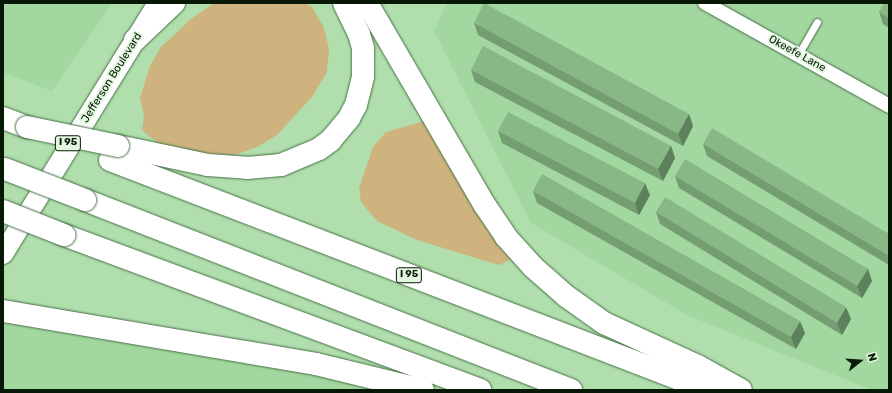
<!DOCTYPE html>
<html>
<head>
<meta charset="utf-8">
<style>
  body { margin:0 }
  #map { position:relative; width:892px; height:393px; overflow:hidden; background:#b0dead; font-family:Rubik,sans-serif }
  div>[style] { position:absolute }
  .built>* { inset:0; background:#a3d7a0 }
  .green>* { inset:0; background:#ceb37f }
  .roads { filter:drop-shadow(0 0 1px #467145) drop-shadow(0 0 1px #467145) }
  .lane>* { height:7px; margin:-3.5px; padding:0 3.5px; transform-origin:3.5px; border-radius:3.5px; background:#fff }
  .street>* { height:14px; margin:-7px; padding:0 7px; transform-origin:7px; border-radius:7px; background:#fff }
  .secondary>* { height:20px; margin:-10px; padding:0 10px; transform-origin:10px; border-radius:10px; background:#fff }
  .highway>* { height:22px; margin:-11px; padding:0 11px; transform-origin:11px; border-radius:11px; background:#fff }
  .bridges { filter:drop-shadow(0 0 1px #467145) drop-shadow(0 0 1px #467145) }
  .highway-bridge>* { height:22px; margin:-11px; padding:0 11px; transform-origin:11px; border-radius:11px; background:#fff }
  .wall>* { inset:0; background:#749e72 }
  .shaded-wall>* { inset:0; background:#5e815d }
  .building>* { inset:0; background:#87b885 }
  span { translate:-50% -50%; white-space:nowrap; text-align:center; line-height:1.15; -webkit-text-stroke:4px #e1f8df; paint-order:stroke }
  .shield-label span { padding:1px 3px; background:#e1f8df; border:1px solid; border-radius:3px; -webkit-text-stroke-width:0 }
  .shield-label { font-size:10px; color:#071807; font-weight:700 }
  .street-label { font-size:11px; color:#071807 }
  .frame { position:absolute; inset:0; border:4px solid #071807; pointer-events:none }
  .north { position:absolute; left:840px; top:341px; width:40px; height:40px; -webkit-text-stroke:3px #e1f8df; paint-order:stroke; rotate:73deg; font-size:11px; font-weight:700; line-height:16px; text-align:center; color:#071807 }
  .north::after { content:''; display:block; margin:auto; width:14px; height:18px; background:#071807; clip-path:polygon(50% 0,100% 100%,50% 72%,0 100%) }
</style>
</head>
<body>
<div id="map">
  <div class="built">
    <i style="clip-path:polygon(3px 3px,112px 3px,52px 91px,3px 72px)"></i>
    <i style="clip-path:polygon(447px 3px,889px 3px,889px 390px,872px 390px,687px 315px,531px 223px,434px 31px)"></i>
    <i style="clip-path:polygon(3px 316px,407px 390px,3px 390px)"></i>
  </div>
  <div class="green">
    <i style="clip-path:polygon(214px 3px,305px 3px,312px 7px,324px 28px,329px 49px,327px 72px,312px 97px,277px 135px,259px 146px,227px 158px,164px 148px,142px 130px,144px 116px,140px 98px,150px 66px,161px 47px,191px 19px)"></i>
    <i style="clip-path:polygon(428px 120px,517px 257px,499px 265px,417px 240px,377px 221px,361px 202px,359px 188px,373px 147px,386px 132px)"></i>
  </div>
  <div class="roads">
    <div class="lane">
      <i style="left:798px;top:55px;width:38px;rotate:-60deg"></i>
    </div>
    <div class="street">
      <i style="left:705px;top:3px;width:211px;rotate:29.2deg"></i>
    </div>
    <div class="secondary">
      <i style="left:3px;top:254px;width:295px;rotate:-58.3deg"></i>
    </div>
    <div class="highway">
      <i style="left:367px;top:3px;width:233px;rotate:59.8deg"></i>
      <i style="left:484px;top:204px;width:40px;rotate:56deg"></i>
      <i style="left:506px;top:237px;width:40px;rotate:48deg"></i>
      <i style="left:533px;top:267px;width:44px;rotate:41.3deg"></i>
      <i style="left:566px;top:296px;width:47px;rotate:35.4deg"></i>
      <i style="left:604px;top:323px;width:103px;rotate:24.6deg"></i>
      <i style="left:698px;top:366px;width:49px;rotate:29.2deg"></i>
      <i style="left:135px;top:40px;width:54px;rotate:-43.5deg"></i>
      <i style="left:3px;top:118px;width:26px;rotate:21deg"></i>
      <i style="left:118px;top:146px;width:92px;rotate:11.9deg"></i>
      <i style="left:208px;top:165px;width:39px;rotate:4deg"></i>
      <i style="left:247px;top:168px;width:34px;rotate:-5deg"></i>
      <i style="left:281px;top:165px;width:41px;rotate:-22.8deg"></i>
      <i style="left:319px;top:149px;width:14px;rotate:-36deg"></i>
      <i style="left:330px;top:141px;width:30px;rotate:-50deg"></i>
      <i style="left:349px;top:118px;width:15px;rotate:-62deg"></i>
      <i style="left:356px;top:105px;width:30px;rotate:-76deg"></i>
      <i style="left:363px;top:76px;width:28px;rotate:-90deg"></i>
      <i style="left:363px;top:48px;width:15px;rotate:-106deg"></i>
      <i style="left:359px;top:34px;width:34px;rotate:-116deg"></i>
      <i style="left:110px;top:160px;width:641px;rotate:21.04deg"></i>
      <i style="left:85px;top:200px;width:522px;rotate:21.35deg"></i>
      <i style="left:64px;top:235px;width:444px;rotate:20.4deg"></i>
      <i style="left:3px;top:311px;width:317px;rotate:9.6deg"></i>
      <i style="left:316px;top:364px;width:110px;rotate:13.7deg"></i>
    </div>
  </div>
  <div class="bridges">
    <div class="highway-bridge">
      <i style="left:27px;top:127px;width:93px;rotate:11.8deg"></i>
      <i style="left:5px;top:169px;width:86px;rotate:21.2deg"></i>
      <i style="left:3px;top:211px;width:66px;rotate:21.5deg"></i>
    </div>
  </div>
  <div class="wall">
    <i style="clip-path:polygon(889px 3px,889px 28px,883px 24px,879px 12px)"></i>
    <i style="clip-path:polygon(474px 23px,689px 114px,693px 126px,683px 146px,478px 35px)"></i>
    <i style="clip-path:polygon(471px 70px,671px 146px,675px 158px,663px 181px,475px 82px)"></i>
    <i style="clip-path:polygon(498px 131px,650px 195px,639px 215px,502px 143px)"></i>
    <i style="clip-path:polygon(703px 144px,889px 234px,889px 265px,707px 156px)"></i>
    <i style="clip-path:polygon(675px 176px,868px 269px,872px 281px,862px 298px,679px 188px)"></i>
    <i style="clip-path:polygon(533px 191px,805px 333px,796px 349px,537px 203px)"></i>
    <i style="clip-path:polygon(656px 212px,851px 319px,842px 335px,660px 224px)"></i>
  </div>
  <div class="shaded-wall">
    <i style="clip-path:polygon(689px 114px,693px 126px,683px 146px,678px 134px)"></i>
    <i style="clip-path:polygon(671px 146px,675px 158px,663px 181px,658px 169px)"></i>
    <i style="clip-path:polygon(645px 183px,650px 195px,639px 215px,635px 203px)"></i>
    <i style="clip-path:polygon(868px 269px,872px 281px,862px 298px,857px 286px)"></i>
    <i style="clip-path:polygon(846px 307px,851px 319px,842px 335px,837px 323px)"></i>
    <i style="clip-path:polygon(800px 321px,805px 333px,796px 349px,791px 337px)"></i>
  </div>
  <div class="building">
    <i style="clip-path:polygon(484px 3px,689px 114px,678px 134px,474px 23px)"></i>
    <i style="clip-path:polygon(884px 3px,889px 3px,889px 18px,879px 12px)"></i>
    <i style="clip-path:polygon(483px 46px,671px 146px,658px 169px,471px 70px)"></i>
    <i style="clip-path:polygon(508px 112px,645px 183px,635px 203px,498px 131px)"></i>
    <i style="clip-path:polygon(712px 128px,889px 234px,889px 256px,703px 144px)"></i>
    <i style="clip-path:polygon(685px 159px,868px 269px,857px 286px,675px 176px)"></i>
    <i style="clip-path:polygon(542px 174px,800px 321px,791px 337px,533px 191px)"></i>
    <i style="clip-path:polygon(665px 197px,846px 307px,837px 323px,656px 212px)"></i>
  </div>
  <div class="shield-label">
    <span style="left:68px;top:143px">I 95</span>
    <span style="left:409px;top:275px">I 95</span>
  </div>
  <div class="street-label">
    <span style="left:797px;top:54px;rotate:29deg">Okeefe Lane</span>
    <span style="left:112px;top:78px;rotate:-58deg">Jefferson Boulevard</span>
  </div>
  <div class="frame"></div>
  <div class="north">N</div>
</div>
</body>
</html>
